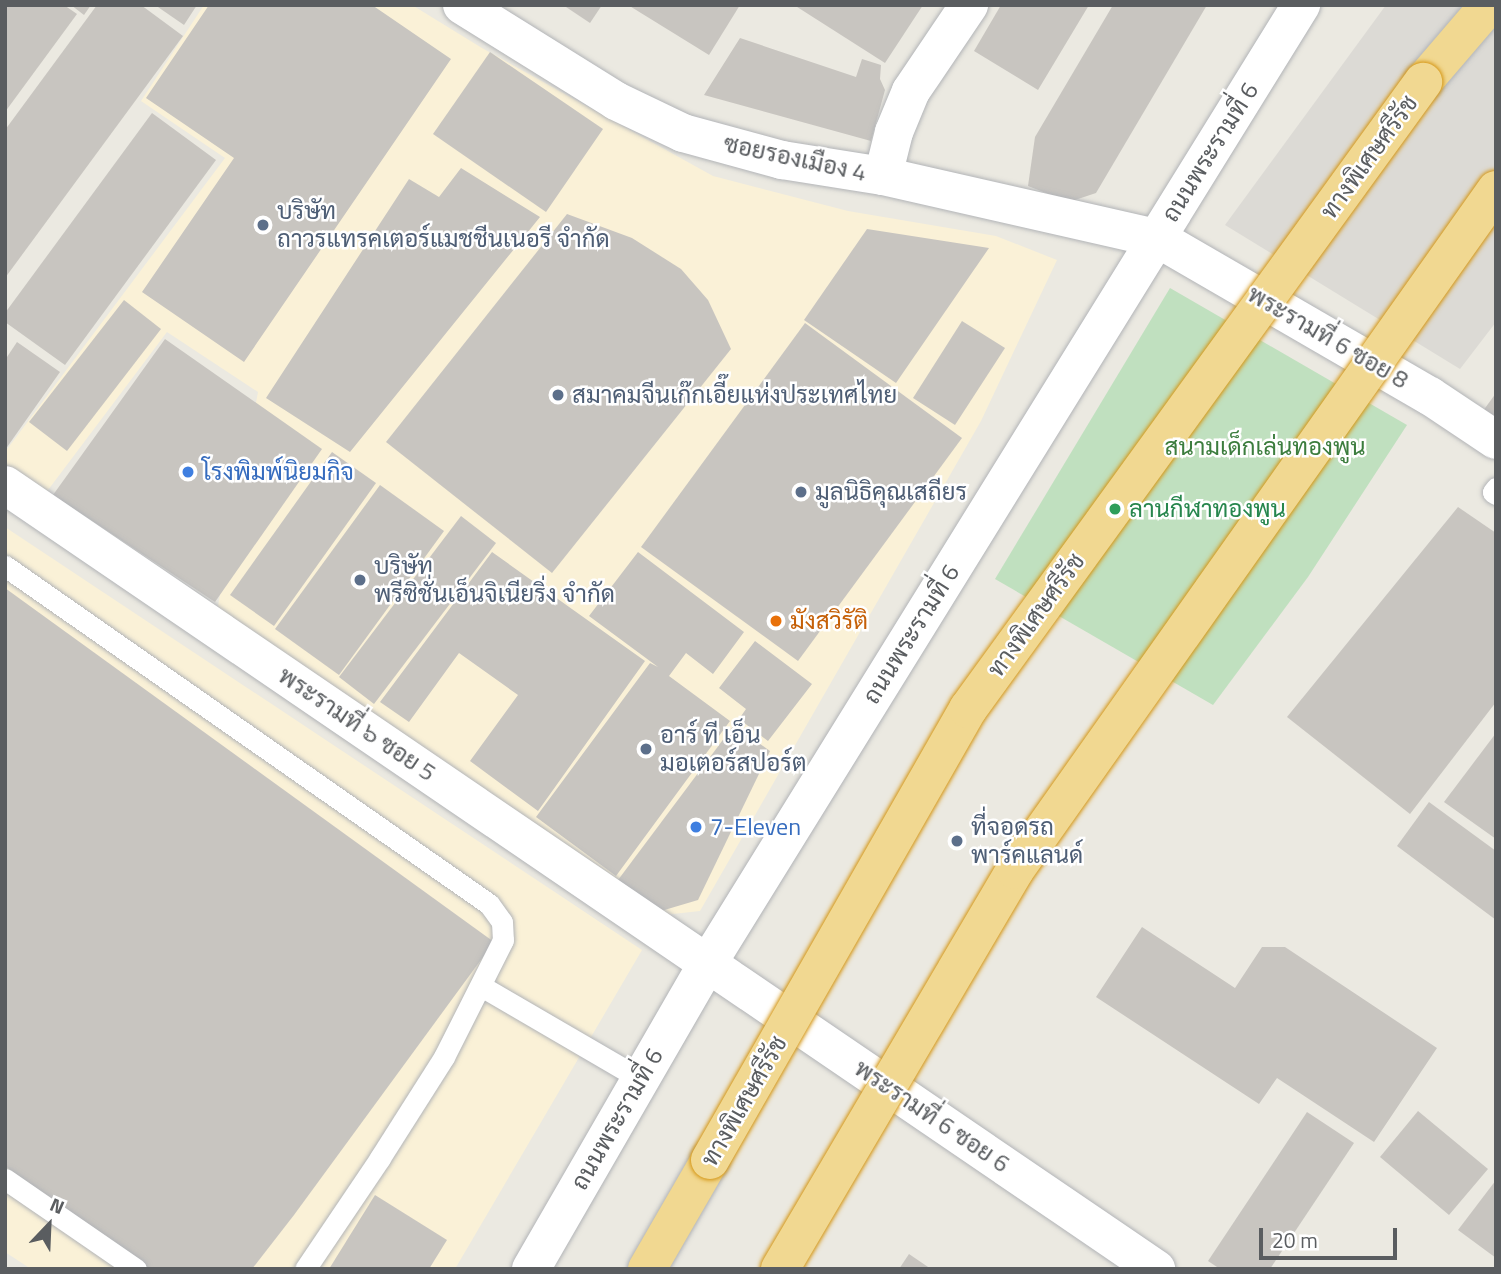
<!DOCTYPE html>
<html>
<head>
<meta charset="utf-8">
<style>
  body { margin:0 }
  #map { position:relative; width:1501px; height:1274px; overflow:hidden; background:#ebe9e1; font-family:"Titillium Web",Sarabun,sans-serif }
  div>[style] { position:absolute }
  .commercial>* { inset:0; background:#faf1d7 }
  .industrial>* { inset:0; background:#dcdad5 }
  .green>* { inset:0; background:#c0e0bf }
  .building>* { inset:0; background:#c8c5c0 }
  .roads { filter:drop-shadow(0 0 2px #b2b4b7) drop-shadow(0 0 2px #b2b4b7) }
  .lane>* { height:21px; margin:-10.5px; padding:0 10.5px; transform-origin:10.5px; border-radius:10.5px; background:#fff }
  .street>* { height:38px; margin:-19px; padding:0 19px; transform-origin:19px; border-radius:19px; background:#fff }
  .secondary>* { height:38px; margin:-19px; padding:0 19px; transform-origin:19px; border-radius:19px; background:#fff }
  .highway>* { height:38px; margin:-19px; padding:0 19px; transform-origin:19px; border-radius:19px; background:#f1d891 }
  .bridges { filter:drop-shadow(0 0 2px #d59716) drop-shadow(0 0 2px #d59716) }
  .highway-bridge>* { height:38px; margin:-19px; padding:0 19px; transform-origin:19px; border-radius:19px; background:#f1d891 }
  .dots>* { width:19px; height:19px; translate:-50% -50%; box-sizing:border-box; border:4px solid #fff; border-radius:50% }
  span { translate:-50% -50%; white-space:nowrap; text-align:center; line-height:1.15; -webkit-text-stroke:5px #fff; paint-order:stroke }
  .street-label { font-size:24px; color:#5a5d60 }
  .service-label { font-size:24px; color:#4e5e75 }
  .left { translate:0 -50%; text-align:left }
  .park-label { font-size:24px; color:#3c7d3e }
  .shop-label { font-size:24px; color:#366cbe }
  .leisure-label { font-size:24px; color:#27864d }
  .food-label { font-size:24px; color:#c56008 }
  .frame { position:absolute; inset:0; border:7px solid #5a5d60; pointer-events:none }
  .north { position:absolute; left:14px; top:1190px; width:70px; height:70px; -webkit-text-stroke:5px #fff; paint-order:stroke; rotate:23deg; font-size:19px; font-weight:700; line-height:28px; text-align:center; color:#5a5d60 }
  .north::after { content:''; display:block; margin:auto; width:24px; height:32px; background:#5a5d60; clip-path:polygon(50% 0,100% 100%,50% 72%,0 100%) }
  .scale { position:absolute; left:1259px; top:1228px; width:138px; height:32px; box-sizing:border-box; border:4px solid #5a5d60; border-top:0; padding-left:9px; font-size:21px; line-height:24px; white-space:nowrap; color:#5a5d60; -webkit-text-stroke:5px #fff; paint-order:stroke }
</style>
</head>
<body>
<div id="map">
  <div class="commercial">
    <i style="clip-path:polygon(204px 5px,412px 5px,482px 48px,713px 176px,848px 211px,996px 236px,1057px 260px,981px 421px,700px 911px,655px 916px,217px 611px,258px 392px,167px 332px,42px 498px,5px 475px,5px 452px,225px 158px,141px 101px)"></i>
    <i style="clip-path:polygon(5px 527px,642px 950px,455px 1269px,31px 1269px,5px 1252px)"></i>
  </div>
  <div class="industrial">
    <i style="clip-path:polygon(1386px 5px,1490px 5px,1496px 9px,1496px 322px,1460px 369px,1225px 225px)"></i>
  </div>
  <div class="green">
    <i style="clip-path:polygon(1170px 288px,1407px 425px,1308px 577px,1213px 705px,995px 579px)"></i>
  </div>
  <div class="building">
    <i style="clip-path:polygon(5px 5px,64px 5px,77px 14px,5px 112px)"></i>
    <i style="clip-path:polygon(71px 5px,91px 5px,84px 15px)"></i>
    <i style="clip-path:polygon(97px 5px,141px 5px,183px 36px,5px 278px,5px 130px)"></i>
    <i style="clip-path:polygon(155px 5px,197px 5px,184px 25px)"></i>
    <i style="clip-path:polygon(209px 5px,372px 5px,451px 59px,244px 362px,142px 292px,234px 158px,146px 98px)"></i>
    <i style="clip-path:polygon(563px 5px,602px 5px,590px 23px)"></i>
    <i style="clip-path:polygon(628px 5px,740px 5px,709px 55px)"></i>
    <i style="clip-path:polygon(794px 5px,923px 5px,885px 63px)"></i>
    <i style="clip-path:polygon(1001px 5px,1089px 5px,1038px 90px,974px 51px)"></i>
    <i style="clip-path:polygon(1113px 5px,1207px 5px,1096px 193px,1069px 202px,1028px 186px,1035px 137px)"></i>
    <i style="clip-path:polygon(740px 38px,856px 77px,862px 59px,881px 65px,880px 79px,885px 90px,871px 141px,704px 95px)"></i>
    <i style="clip-path:polygon(490px 52px,603px 129px,546px 212px,433px 134px)"></i>
    <i style="clip-path:polygon(152px 113px,216px 160px,65px 365px,5px 322px,5px 313px)"></i>
    <i style="clip-path:polygon(461px 168px,540px 217px,350px 452px,266px 398px,409px 179px,439px 197px)"></i>
    <i style="clip-path:polygon(567px 214px,632px 238px,681px 269px,708px 300px,731px 349px,552px 573px,386px 442px)"></i>
    <i style="clip-path:polygon(867px 229px,989px 248px,896px 383px,804px 320px)"></i>
    <i style="clip-path:polygon(124px 300px,161px 329px,67px 451px,29px 422px)"></i>
    <i style="clip-path:polygon(962px 321px,1005px 348px,955px 425px,913px 398px)"></i>
    <i style="clip-path:polygon(805px 323px,962px 438px,798px 661px,641px 547px)"></i>
    <i style="clip-path:polygon(165px 339px,322px 449px,215px 602px,53px 495px)"></i>
    <i style="clip-path:polygon(17px 342px,60px 372px,5px 450px,5px 360px)"></i>
    <i style="clip-path:polygon(1496px 393px,1496px 420px,1483px 411px)"></i>
    <i style="clip-path:polygon(332px 452px,376px 483px,274px 626px,230px 595px)"></i>
    <i style="clip-path:polygon(380px 485px,444px 531px,339px 675px,275px 629px)"></i>
    <i style="clip-path:polygon(1458px 507px,1496px 533px,1496px 702px,1410px 814px,1287px 717px)"></i>
    <i style="clip-path:polygon(461px 516px,496px 543px,374px 704px,339px 677px)"></i>
    <i style="clip-path:polygon(492px 552px,645px 661px,538px 811px,470px 761px,518px 695px,459px 653px,409px 722px,380px 702px)"></i>
    <i style="clip-path:polygon(638px 552px,744px 632px,713px 674px,686px 653px,669px 676px,730px 721px,616px 876px,536px 817px,650px 663px,658px 667px,589px 616px)"></i>
    <i style="clip-path:polygon(5px 588px,494px 942px,294px 1215px,252px 1269px,148px 1269px,5px 1166px)"></i>
    <i style="clip-path:polygon(755px 641px,812px 684px,768px 741px,739px 719px,746px 709px,719px 688px)"></i>
    <i style="clip-path:polygon(734px 725px,770px 751px,698px 900px,661px 911px,618px 880px)"></i>
    <i style="clip-path:polygon(1496px 733px,1496px 839px,1444px 802px)"></i>
    <i style="clip-path:polygon(1429px 802px,1496px 851px,1496px 920px,1397px 846px)"></i>
    <i style="clip-path:polygon(1142px 927px,1235px 988px,1262px 947px,1285px 947px,1437px 1048px,1374px 1142px,1277px 1078px,1259px 1104px,1096px 997px)"></i>
    <i style="clip-path:polygon(1418px 1111px,1488px 1169px,1449px 1215px,1380px 1157px)"></i>
    <i style="clip-path:polygon(1307px 1112px,1354px 1143px,1270px 1269px,1220px 1269px,1208px 1261px)"></i>
    <i style="clip-path:polygon(1496px 1180px,1496px 1258px,1458px 1230px)"></i>
    <i style="clip-path:polygon(375px 1195px,447px 1240px,429px 1269px,329px 1269px)"></i>
    <i style="clip-path:polygon(909px 1254px,931px 1269px,899px 1269px)"></i>
  </div>
  <div class="roads">
    <div class="lane">
      <i style="left:1496px;top:488px;width:5px;rotate:127deg"></i>
      <i style="left:1493px;top:492px;width:4px;rotate:34deg"></i>
      <i style="left:5px;top:566px;width:590px;rotate:34.93deg"></i>
      <i style="left:489px;top:904px;width:22px;rotate:54deg"></i>
      <i style="left:502px;top:922px;width:18px;rotate:87deg"></i>
      <i style="left:503px;top:940px;width:131px;rotate:116.8deg"></i>
      <i style="left:444px;top:1057px;width:120px;rotate:122.4deg"></i>
      <i style="left:380px;top:1158px;width:134px;rotate:124deg"></i>
      <i style="left:481px;top:986px;width:183px;rotate:30.2deg"></i>
      <i style="left:5px;top:1179px;width:159px;rotate:34.5deg"></i>
    </div>
    <div class="street">
      <i style="left:462px;top:5px;width:181px;rotate:31.9deg"></i>
      <i style="left:616px;top:101px;width:74px;rotate:25.5deg"></i>
      <i style="left:683px;top:133px;width:103px;rotate:15.3deg"></i>
      <i style="left:782px;top:160px;width:102px;rotate:9deg"></i>
      <i style="left:883px;top:176px;width:281px;rotate:12.8deg"></i>
      <i style="left:1157px;top:238px;width:315px;rotate:30.1deg"></i>
      <i style="left:1430px;top:396px;width:79px;rotate:33.7deg"></i>
      <i style="left:883px;top:176px;width:45px;rotate:-76deg"></i>
      <i style="left:894px;top:132px;width:44px;rotate:-67.5deg"></i>
      <i style="left:911px;top:91px;width:104px;rotate:-56deg"></i>
      <i style="left:5px;top:485px;width:1393px;rotate:34.26deg"></i>
    </div>
    <div class="secondary">
      <i style="left:531px;top:1269px;width:354px;rotate:-60deg"></i>
      <i style="left:708px;top:963px;width:1127px;rotate:-58.24deg"></i>
    </div>
    <div class="highway">
      <i style="left:1423px;top:82px;width:101px;rotate:-49.4deg"></i>
      <i style="left:647px;top:1269px;width:126px;rotate:-60deg"></i>
    </div>
  </div>
  <div class="bridges">
    <div class="highway-bridge">
      <i style="left:710px;top:1160px;width:520px;rotate:-60.23deg"></i>
      <i style="left:968px;top:709px;width:775px;rotate:-54.03deg"></i>
      <i style="left:780px;top:1269px;width:463px;rotate:-59.5deg"></i>
      <i style="left:1015px;top:870px;width:833px;rotate:-54.73deg"></i>
    </div>
  </div>
  <div class="dots">
    <i style="left:263px;top:225px;background:#5c6f8a"></i>
    <i style="left:558px;top:395px;background:#5c6f8a"></i>
    <i style="left:188px;top:472px;background:#3f7fe0"></i>
    <i style="left:801px;top:492px;background:#5c6f8a"></i>
    <i style="left:1115px;top:509px;background:#2e9e5b"></i>
    <i style="left:360px;top:580px;background:#5c6f8a"></i>
    <i style="left:776px;top:621px;background:#e8710a"></i>
    <i style="left:646px;top:749px;background:#5c6f8a"></i>
    <i style="left:696px;top:827px;background:#3f7fe0"></i>
    <i style="left:957px;top:841px;background:#5c6f8a"></i>
  </div>
  <div class="street-label">
    <span style="left:1210px;top:152px;rotate:-58deg">ถนนพระรามที่ 6</span>
    <span style="left:1369px;top:157px;rotate:-54deg">ทางพิเศษศรีรัช</span>
    <span style="left:795px;top:158px;rotate:12deg">ซอยรองเมือง 4</span>
    <span style="left:1328px;top:337px;rotate:30deg">พระรามที่ 6 ซอย 8</span>
    <span style="left:1036px;top:615px;rotate:-54deg">ทางพิเศษศรีรัช</span>
    <span style="left:911px;top:634px;rotate:-58deg">ถนนพระรามที่ 6</span>
    <span style="left:357px;top:724px;rotate:34deg">พระรามที่ ๖ ซอย 5</span>
    <span style="left:744px;top:1101px;rotate:-60deg">ทางพิเศษศรีรัช</span>
    <span style="left:932px;top:1116px;rotate:34deg">พระรามที่ 6 ซอย 6</span>
    <span style="left:617px;top:1119px;rotate:-60deg">ถนนพระรามที่ 6</span>
  </div>
  <div class="service-label">
    <span class="left" style="left:277px;top:225px">บริษัท<br>ถาวรแทรคเตอร์แมชชีนเนอรี จำกัด</span>
    <span class="left" style="left:572px;top:395px">สมาคมจีนเก๊กเอี๊ยแห่งประเทศไทย</span>
    <span class="left" style="left:815px;top:492px">มูลนิธิคุณเสถียร</span>
    <span class="left" style="left:374px;top:580px">บริษัท<br>พรีซิชั่นเอ็นจิเนียริ่ง จำกัด</span>
    <span class="left" style="left:660px;top:749px">อาร์ ที เอ็น<br>มอเตอร์สปอร์ต</span>
    <span class="left" style="left:971px;top:841px">ที่จอดรถ<br>พาร์คแลนด์</span>
  </div>
  <div class="park-label">
    <span style="left:1265px;top:447px">สนามเด็กเล่นทองพูน</span>
  </div>
  <div class="shop-label">
    <span class="left" style="left:202px;top:472px">โรงพิมพ์นิยมกิจ</span>
    <span class="left" style="left:710px;top:827px">7-Eleven</span>
  </div>
  <div class="leisure-label">
    <span class="left" style="left:1129px;top:509px">ลานกีฬาทองพูน</span>
  </div>
  <div class="food-label">
    <span class="left" style="left:790px;top:621px">มังสวิรัติ</span>
  </div>
  <div class="frame"></div>
  <div class="north">N</div>
  <div class="scale">20 m</div>
</div>
</body>
</html>
